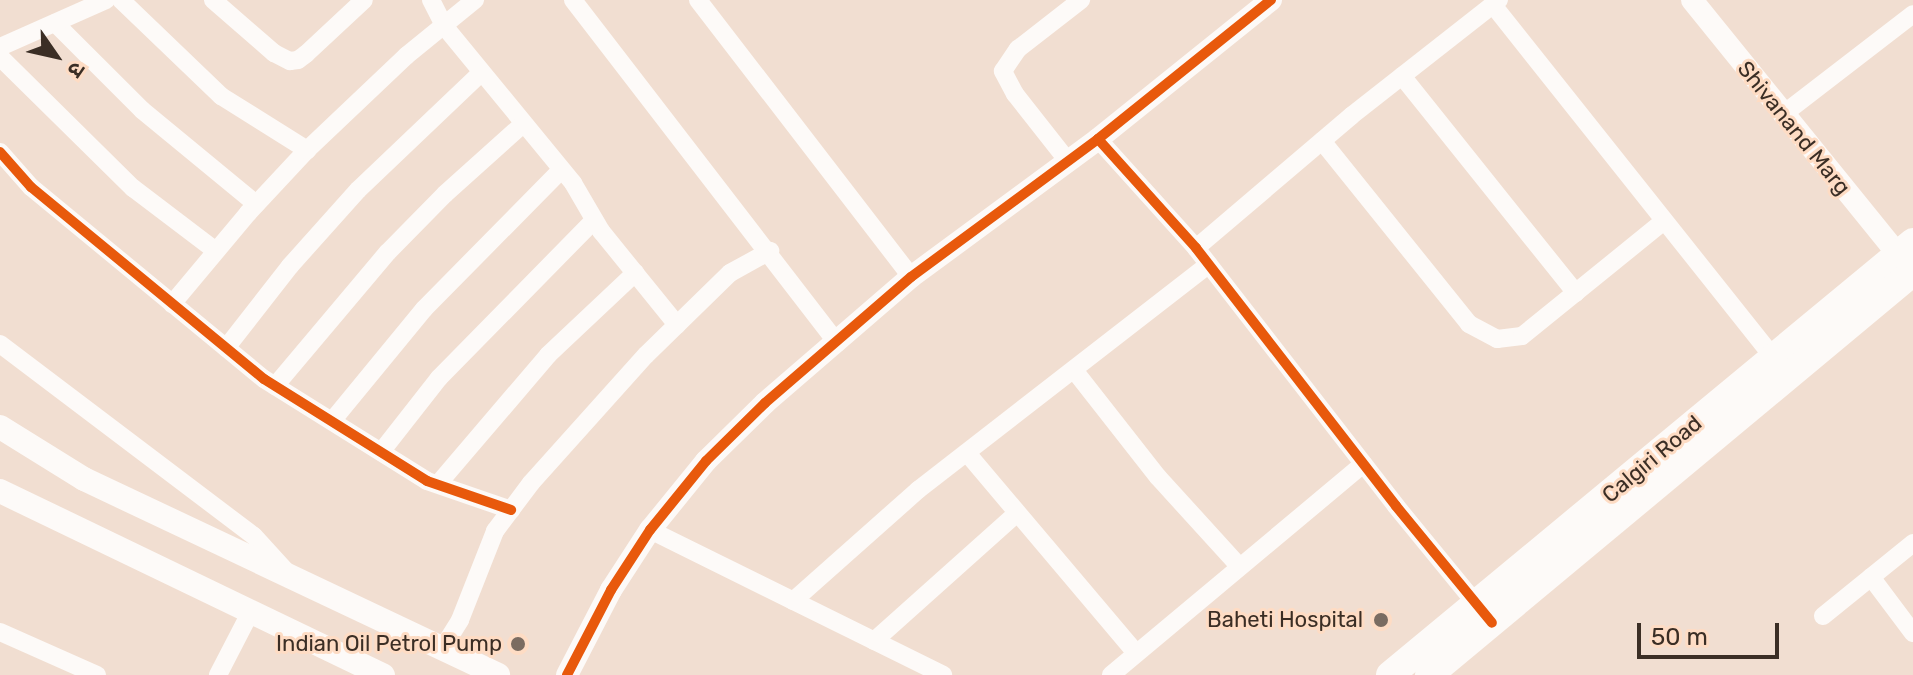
<!DOCTYPE html>
<html>
<head>
<meta charset="utf-8">
<style>
  body { margin:0 }
  #map { position:relative; width:1913px; height:675px; overflow:hidden; background:#f1ded1; font-family:Rubik,"Noto Sans Devanagari",sans-serif }
  div>[style] { position:absolute }
  .minor>* { height:18px; margin:-9px; padding:0 9px; transform-origin:9px; border-radius:9px; background:#fdfaf8 }
  .tertiary>* { height:22px; margin:-11px; padding:0 11px; transform-origin:11px; border-radius:11px; background:#fdfaf8 }
  .secondary>* { height:24px; margin:-12px; padding:0 12px; transform-origin:12px; border-radius:12px; background:#fdfaf8 }
  .primary>* { height:28px; margin:-14px; padding:0 14px; transform-origin:14px; border-radius:14px; background:#fdfaf8 }
  .cycleway>* { height:10px; margin:-5px; padding:0 5px; transform-origin:5px; border-radius:5px; background:#e8590c }
  .dots>* { width:22px; height:22px; translate:-50% -50%; box-sizing:border-box; border:4px solid #fedcc4; border-radius:50% }
  span { translate:-50% -50%; white-space:nowrap; text-align:center; line-height:1.15; -webkit-text-stroke:6px #fedcc4; paint-order:stroke }
  .street-label { font-size:22px; color:#3b2e25 }
  .poi-label { font-size:22px; color:#3b2e25 }
  .right { translate:-100% -50%; text-align:right }
  .north { position:absolute; left:16px; top:16px; width:80px; height:80px; -webkit-text-stroke:6px #fedcc4; paint-order:stroke; rotate:124deg; font-size:22px; font-weight:700; line-height:32px; text-align:center; color:#3b2e25 }
  .north::after { content:''; display:block; margin:auto; width:28px; height:36px; background:#3b2e25; clip-path:polygon(50% 0,100% 100%,50% 72%,0 100%) }
  .scale { position:absolute; left:1637px; top:623px; width:142px; height:36px; box-sizing:border-box; border:4px solid #3b2e25; border-top:0; padding-left:10px; font-size:24px; line-height:28px; white-space:nowrap; color:#3b2e25; -webkit-text-stroke:6px #fedcc4; paint-order:stroke }
</style>
</head>
<body>
<div id="map">
  <div class="minor">
    <i style="left:121px;top:0;width:139px;rotate:43.8deg"></i>
    <i style="left:221px;top:96px;width:102px;rotate:32.1deg"></i>
    <i style="left:213px;top:0;width:81px;rotate:41deg"></i>
    <i style="left:274px;top:53px;width:18px;rotate:27deg"></i>
    <i style="left:290px;top:61px;width:8px;rotate:-7deg"></i>
    <i style="left:298px;top:60px;width:10px;rotate:-37deg"></i>
    <i style="left:306px;top:54px;width:79px;rotate:-43deg"></i>
    <i style="left:431px;top:0;width:30px;rotate:63deg"></i>
    <i style="left:445px;top:27px;width:202px;rotate:50.6deg"></i>
    <i style="left:573px;top:183px;width:56px;rotate:59.7deg"></i>
    <i style="left:601px;top:231px;width:121px;rotate:51deg"></i>
    <i style="left:573px;top:0;width:433px;rotate:52.4deg"></i>
    <i style="left:698px;top:0;width:349px;rotate:52.4deg"></i>
    <i style="left:1493px;top:5px;width:450px;rotate:51.5deg"></i>
    <i style="left:55px;top:23px;width:123px;rotate:45deg"></i>
    <i style="left:142px;top:110px;width:148px;rotate:39.5deg"></i>
    <i style="left:0;top:47px;width:116px;rotate:-23.9deg"></i>
    <i style="left:0;top:57px;width:187px;rotate:44.6deg"></i>
    <i style="left:133px;top:188px;width:104px;rotate:37.2deg"></i>
    <i style="left:1402px;top:76px;width:278px;rotate:51.3deg"></i>
    <i style="left:1782px;top:115px;width:165px;rotate:-37.6deg"></i>
    <i style="left:1098px;top:139px;width:147px;rotate:48deg"></i>
    <i style="left:1196px;top:248px;width:326px;rotate:52.2deg"></i>
    <i style="left:1396px;top:506px;width:136px;rotate:50.7deg"></i>
    <i style="left:1322px;top:141px;width:235px;rotate:51.2deg"></i>
    <i style="left:1469px;top:324px;width:32px;rotate:28deg"></i>
    <i style="left:1497px;top:339px;width:25px;rotate:-7deg"></i>
    <i style="left:1522px;top:336px;width:181px;rotate:-39deg"></i>
    <i style="left:0;top:152px;width:47px;rotate:48.5deg"></i>
    <i style="left:31px;top:187px;width:302px;rotate:39.5deg"></i>
    <i style="left:264px;top:379px;width:192px;rotate:32deg"></i>
    <i style="left:427px;top:481px;width:89px;rotate:19deg"></i>
    <i style="left:1067px;top:160px;width:84px;rotate:-128.2deg"></i>
    <i style="left:1015px;top:94px;width:26px;rotate:-118deg"></i>
    <i style="left:1003px;top:71px;width:27px;rotate:-56deg"></i>
    <i style="left:1018px;top:49px;width:80px;rotate:-37.9deg"></i>
    <i style="left:1196px;top:248px;width:204px;rotate:-40.4deg"></i>
    <i style="left:1351px;top:116px;width:188px;rotate:-38.1deg"></i>
    <i style="left:172px;top:304px;width:119px;rotate:-50.1deg"></i>
    <i style="left:248px;top:213px;width:86px;rotate:-46.9deg"></i>
    <i style="left:307px;top:150px;width:137px;rotate:-43.5deg"></i>
    <i style="left:406px;top:56px;width:89px;rotate:-39.1deg"></i>
    <i style="left:0;top:344px;width:318px;rotate:37.1deg"></i>
    <i style="left:254px;top:536px;width:47px;rotate:47.6deg"></i>
    <i style="left:226px;top:348px;width:104px;rotate:-52deg"></i>
    <i style="left:290px;top:266px;width:102px;rotate:-48.2deg"></i>
    <i style="left:358px;top:190px;width:170px;rotate:-43.6deg"></i>
    <i style="left:1074px;top:370px;width:136px;rotate:51.9deg"></i>
    <i style="left:1158px;top:477px;width:120px;rotate:47.7deg"></i>
    <i style="left:275px;top:386px;width:175px;rotate:-49.9deg"></i>
    <i style="left:388px;top:252px;width:81px;rotate:-45.5deg"></i>
    <i style="left:445px;top:194px;width:105px;rotate:-41.9deg"></i>
    <i style="left:332px;top:421px;width:145px;rotate:-50.6deg"></i>
    <i style="left:424px;top:309px;width:195px;rotate:-45.4deg"></i>
    <i style="left:381px;top:452px;width:94px;rotate:-51.9deg"></i>
    <i style="left:439px;top:378px;width:221px;rotate:-45.5deg"></i>
    <i style="left:967px;top:453px;width:262px;rotate:49.8deg"></i>
    <i style="left:438px;top:484px;width:170px;rotate:-49.5deg"></i>
    <i style="left:548px;top:355px;width:120px;rotate:-43.3deg"></i>
    <i style="left:650px;top:530px;width:327px;rotate:26.3deg"></i>
    <i style="left:1871px;top:577px;width:70px;rotate:53.1deg"></i>
    <i style="left:793px;top:601px;width:167px;rotate:-41.6deg"></i>
    <i style="left:918px;top:490px;width:368px;rotate:-37.8deg"></i>
    <i style="left:1823px;top:616px;width:116px;rotate:-39deg"></i>
    <i style="left:0;top:632px;width:106px;rotate:23.9deg"></i>
    <i style="left:874px;top:641px;width:191px;rotate:-41.8deg"></i>
    <i style="left:442px;top:649px;width:34px;rotate:-58deg"></i>
    <i style="left:460px;top:620px;width:96px;rotate:-68.5deg"></i>
    <i style="left:495px;top:531px;width:60px;rotate:-53.1deg"></i>
    <i style="left:531px;top:483px;width:172px;rotate:-48.1deg"></i>
    <i style="left:646px;top:355px;width:117px;rotate:-44.3deg"></i>
    <i style="left:730px;top:273px;width:46px;rotate:-28.8deg"></i>
    <i style="left:218px;top:675px;width:70px;rotate:-62.7deg"></i>
    <i style="left:1111px;top:675px;width:329px;rotate:-39.9deg"></i>
  </div>
  <div class="tertiary">
    <i style="left:1692px;top:0;width:327px;rotate:51deg"></i>
    <i style="left:567px;top:675px;width:96px;rotate:-62.6deg"></i>
    <i style="left:611px;top:590px;width:72px;rotate:-57deg"></i>
    <i style="left:650px;top:530px;width:89px;rotate:-50.9deg"></i>
    <i style="left:706px;top:461px;width:83px;rotate:-44.5deg"></i>
    <i style="left:765px;top:403px;width:193px;rotate:-40.8deg"></i>
    <i style="left:911px;top:277px;width:232px;rotate:-36.4deg"></i>
    <i style="left:1098px;top:139px;width:222px;rotate:-38.8deg"></i>
  </div>
  <div class="secondary">
    <i style="left:0;top:427px;width:99px;rotate:31.8deg"></i>
    <i style="left:84px;top:479px;width:458px;rotate:25.3deg"></i>
    <i style="left:0;top:491px;width:425px;rotate:25.7deg"></i>
  </div>
  <div class="primary">
    <i style="left:1390px;top:675px;width:679px;rotate:-39.62deg"></i>
    <i style="left:1429px;top:675px;width:630px;rotate:-39.78deg"></i>
  </div>
  <div class="cycleway">
    <i style="left:1098px;top:139px;width:147px;rotate:48deg"></i>
    <i style="left:1196px;top:248px;width:326px;rotate:52.2deg"></i>
    <i style="left:1396px;top:506px;width:151px;rotate:50.6deg"></i>
    <i style="left:0;top:152px;width:47px;rotate:48.5deg"></i>
    <i style="left:31px;top:187px;width:302px;rotate:39.5deg"></i>
    <i style="left:264px;top:379px;width:192px;rotate:32deg"></i>
    <i style="left:427px;top:481px;width:89px;rotate:19deg"></i>
    <i style="left:567px;top:675px;width:96px;rotate:-62.6deg"></i>
    <i style="left:611px;top:590px;width:72px;rotate:-57deg"></i>
    <i style="left:650px;top:530px;width:89px;rotate:-50.9deg"></i>
    <i style="left:706px;top:461px;width:83px;rotate:-44.5deg"></i>
    <i style="left:765px;top:403px;width:193px;rotate:-40.8deg"></i>
    <i style="left:911px;top:277px;width:232px;rotate:-36.4deg"></i>
    <i style="left:1098px;top:139px;width:222px;rotate:-38.8deg"></i>
  </div>
  <div class="dots">
    <i style="left:1381px;top:620px;background:#7b6c61"></i>
    <i style="left:518px;top:644px;background:#7b6c61"></i>
  </div>
  <div class="street-label">
    <span style="left:1794px;top:128px;rotate:51deg">Shivanand Marg</span>
    <span style="left:1652px;top:459px;rotate:-40deg">Calgiri Road</span>
  </div>
  <div class="poi-label">
    <span class="right" style="left:1363px;top:620px">Baheti Hospital</span>
    <span class="right" style="left:502px;top:644px">Indian Oil Petrol Pump</span>
  </div>
  <div class="north">उ</div>
  <div class="scale">50 m</div>
</div>
</body>
</html>
